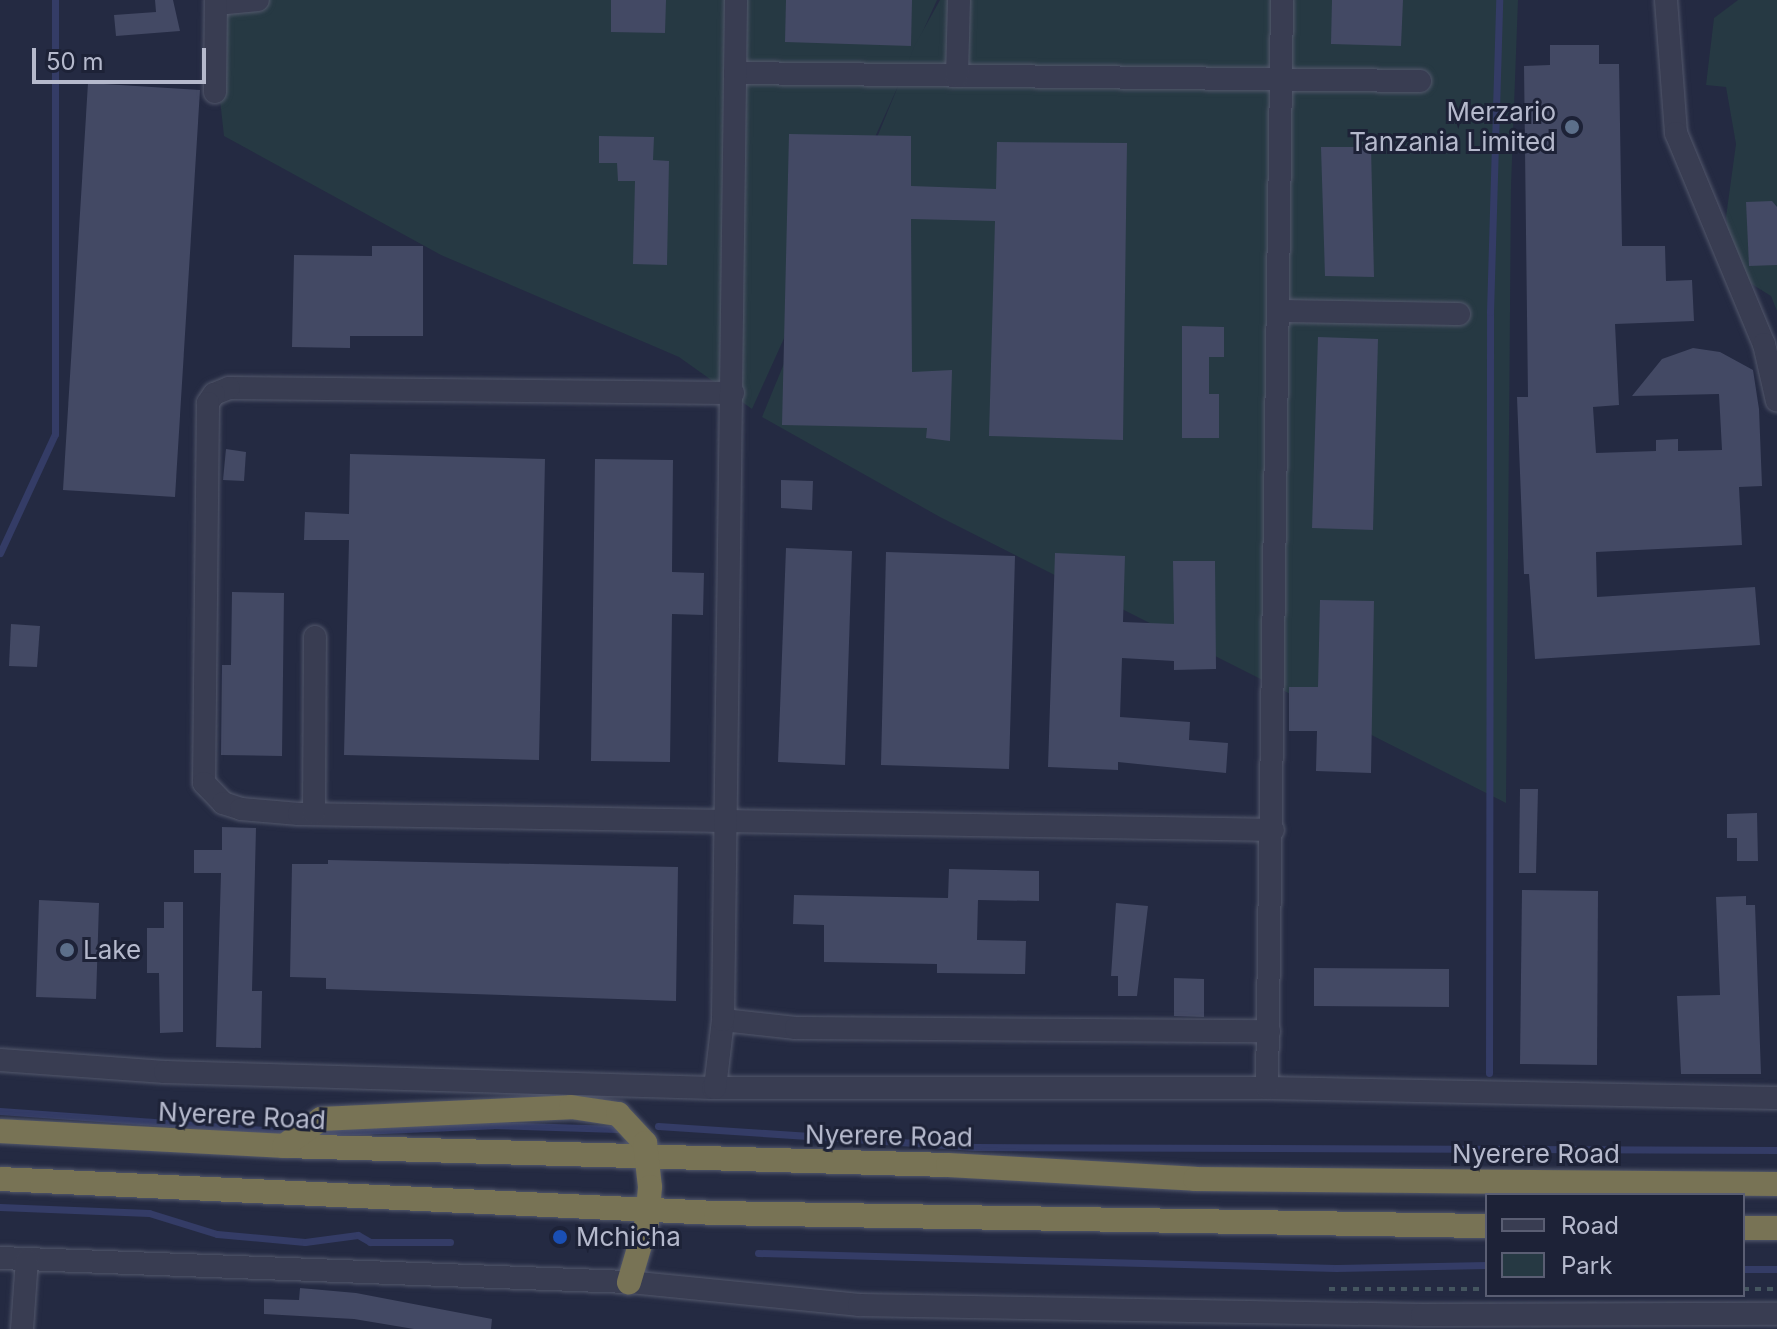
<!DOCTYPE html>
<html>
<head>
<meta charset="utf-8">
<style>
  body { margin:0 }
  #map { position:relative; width:1777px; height:1329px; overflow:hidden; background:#242a42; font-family:Inter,sans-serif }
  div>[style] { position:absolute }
  .green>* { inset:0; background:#263943 }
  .stream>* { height:7px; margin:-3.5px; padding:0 3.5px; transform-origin:3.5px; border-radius:3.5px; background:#343c66 }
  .building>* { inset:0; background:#434964 }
  .path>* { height:4px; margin-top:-2px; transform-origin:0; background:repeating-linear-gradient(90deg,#455660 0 6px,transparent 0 12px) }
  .roads { filter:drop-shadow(0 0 2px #53586c) drop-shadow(0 0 2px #53586c) }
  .minor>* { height:22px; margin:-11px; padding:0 11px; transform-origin:11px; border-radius:11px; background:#393d52 }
  .highway>* { height:24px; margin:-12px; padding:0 12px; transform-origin:12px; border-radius:12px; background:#787355 }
  .dots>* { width:22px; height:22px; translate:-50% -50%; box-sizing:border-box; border:4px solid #1d2237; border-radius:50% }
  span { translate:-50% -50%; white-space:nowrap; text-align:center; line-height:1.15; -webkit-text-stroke:6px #1d2237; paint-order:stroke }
  .poi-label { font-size:26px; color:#b5b9cc }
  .right { translate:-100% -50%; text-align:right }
  .left { translate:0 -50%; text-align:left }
  .street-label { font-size:26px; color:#b5b9cc }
  .legend { position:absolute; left:1485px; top:1193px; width:260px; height:104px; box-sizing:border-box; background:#1d2237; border:2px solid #5a5e73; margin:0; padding:10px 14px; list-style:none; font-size:24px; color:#b5b9cc }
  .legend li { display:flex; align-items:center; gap:16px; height:40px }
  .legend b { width:40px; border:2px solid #5a5e73 }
  .scale { position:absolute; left:32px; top:48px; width:174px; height:36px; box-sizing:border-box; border:4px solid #b5b9cc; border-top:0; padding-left:10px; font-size:24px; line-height:28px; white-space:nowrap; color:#b5b9cc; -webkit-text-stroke:6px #1d2237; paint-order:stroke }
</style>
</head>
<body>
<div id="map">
  <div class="green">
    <i style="clip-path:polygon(209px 0,937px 0,752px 409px,679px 357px,441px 255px,224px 136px)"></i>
    <i style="clip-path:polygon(940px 0,1518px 0,1511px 186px,1506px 803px,940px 517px,762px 417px,915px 45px)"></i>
    <i style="clip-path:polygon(1738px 0,1777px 0,1777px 311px,1771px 296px,1734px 273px,1726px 217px,1736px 144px,1726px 87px,1706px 85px,1714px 18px)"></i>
  </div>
  <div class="stream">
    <i style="left:0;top:553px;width:131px;rotate:-65.2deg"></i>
    <i style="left:55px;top:434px;width:434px;rotate:-90deg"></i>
    <i style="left:1489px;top:1073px;width:761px;rotate:-89.92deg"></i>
    <i style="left:1490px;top:312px;width:312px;rotate:-88.3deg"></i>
    <i style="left:0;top:1111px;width:294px;rotate:4.1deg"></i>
    <i style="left:658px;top:1126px;width:318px;rotate:3.8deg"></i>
    <i style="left:975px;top:1147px;width:802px;rotate:0.21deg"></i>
    <i style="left:313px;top:1133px;width:180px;rotate:-2.5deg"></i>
    <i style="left:493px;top:1125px;width:124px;rotate:1.8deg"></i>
    <i style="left:0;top:1207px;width:149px;rotate:2.3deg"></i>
    <i style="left:149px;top:1213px;width:71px;rotate:17.2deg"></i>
    <i style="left:217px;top:1234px;width:88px;rotate:5.2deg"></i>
    <i style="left:305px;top:1242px;width:53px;rotate:-7.5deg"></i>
    <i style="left:358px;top:1235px;width:14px;rotate:30deg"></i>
    <i style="left:370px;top:1242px;width:80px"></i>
    <i style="left:758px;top:1253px;width:578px;rotate:1.49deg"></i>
    <i style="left:1336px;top:1268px;width:151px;rotate:-1.1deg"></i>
    <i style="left:1743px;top:1269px;width:34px"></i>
  </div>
  <div class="building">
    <i style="clip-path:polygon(155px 0,173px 0,180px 31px,116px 36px,114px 15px,156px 12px)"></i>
    <i style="clip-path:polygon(611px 0,666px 0,665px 33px,611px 32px)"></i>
    <i style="clip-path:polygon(786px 0,912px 0,911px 46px,785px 42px)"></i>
    <i style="clip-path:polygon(1332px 0,1403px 0,1401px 46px,1331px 44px)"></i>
    <i style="clip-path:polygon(1550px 45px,1599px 45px,1599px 64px,1619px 64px,1622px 246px,1665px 246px,1666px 281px,1692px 280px,1694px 321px,1615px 324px,1619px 405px,1593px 407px,1596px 453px,1656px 451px,1656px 440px,1678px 439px,1678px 451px,1722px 450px,1719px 394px,1632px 396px,1662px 359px,1693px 348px,1720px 352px,1753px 370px,1759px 409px,1762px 486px,1739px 487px,1742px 545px,1596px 552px,1597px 597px,1755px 587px,1760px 645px,1535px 659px,1529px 574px,1524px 574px,1517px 397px,1528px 397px,1524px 66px,1550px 65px)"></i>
    <i style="clip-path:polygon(88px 83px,200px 90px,175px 497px,63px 490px)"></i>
    <i style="clip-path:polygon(789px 134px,911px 136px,911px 186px,996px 189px,997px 142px,1127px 143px,1123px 440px,989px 436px,995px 221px,911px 219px,912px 372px,952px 370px,950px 441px,926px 438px,927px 428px,782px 425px)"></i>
    <i style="clip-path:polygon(599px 136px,654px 137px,653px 160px,669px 161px,667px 265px,633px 264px,635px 181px,618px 181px,617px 163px,599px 163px)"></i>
    <i style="clip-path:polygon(1321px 147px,1371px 147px,1374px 277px,1325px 276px)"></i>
    <i style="clip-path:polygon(1772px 201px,1777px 207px,1777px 265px,1749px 266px,1746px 202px)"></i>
    <i style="clip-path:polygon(372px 246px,423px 246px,423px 336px,350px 336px,350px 348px,292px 347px,294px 255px,372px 256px)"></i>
    <i style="clip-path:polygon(1182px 326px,1224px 327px,1224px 357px,1209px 357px,1209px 394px,1219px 394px,1219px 438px,1182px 438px)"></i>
    <i style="clip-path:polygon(1318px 337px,1378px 339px,1373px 530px,1312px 528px)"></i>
    <i style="clip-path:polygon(226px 449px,246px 452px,244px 481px,223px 480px)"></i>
    <i style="clip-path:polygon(350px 454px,545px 459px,539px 760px,344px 755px,349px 540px,304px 540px,305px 512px,349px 514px)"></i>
    <i style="clip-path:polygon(595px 459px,673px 460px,672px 572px,704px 573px,703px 615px,672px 614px,670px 762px,591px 761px)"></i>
    <i style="clip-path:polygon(781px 480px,813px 481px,812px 510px,781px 508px)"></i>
    <i style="clip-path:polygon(786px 548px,852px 551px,845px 765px,778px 762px)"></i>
    <i style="clip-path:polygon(886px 552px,1015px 556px,1009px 769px,881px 765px)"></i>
    <i style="clip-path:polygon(1055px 553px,1125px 556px,1123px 622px,1174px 624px,1173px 561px,1215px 561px,1216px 669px,1174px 670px,1174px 661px,1122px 658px,1120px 717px,1190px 722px,1189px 740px,1228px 743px,1226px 773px,1118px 762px,1118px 770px,1048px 767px)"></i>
    <i style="clip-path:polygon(232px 592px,284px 593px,282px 756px,221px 755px,222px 665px,231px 665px)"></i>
    <i style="clip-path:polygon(1320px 600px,1374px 601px,1371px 773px,1316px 771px,1317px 731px,1289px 731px,1289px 687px,1318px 687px)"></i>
    <i style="clip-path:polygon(11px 624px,40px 626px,37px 667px,9px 666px)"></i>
    <i style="clip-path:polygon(1520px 789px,1538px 789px,1536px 873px,1519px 873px)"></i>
    <i style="clip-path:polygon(1757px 813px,1758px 861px,1737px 861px,1737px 838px,1727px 838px,1727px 814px)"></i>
    <i style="clip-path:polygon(222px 827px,256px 828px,252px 991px,262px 991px,261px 1048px,216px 1047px,221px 873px,194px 873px,194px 850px,222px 850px)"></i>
    <i style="clip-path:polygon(328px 860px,678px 867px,676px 1001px,326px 989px,326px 978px,290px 977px,292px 864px,328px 864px)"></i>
    <i style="clip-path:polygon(949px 869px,1039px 871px,1039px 901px,978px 900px,977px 940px,1026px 941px,1025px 974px,937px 973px,937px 964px,824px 962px,824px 925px,793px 924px,794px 895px,948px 898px)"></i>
    <i style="clip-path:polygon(1522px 890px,1598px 891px,1597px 1065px,1520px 1064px)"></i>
    <i style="clip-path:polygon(1746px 896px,1746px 905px,1755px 905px,1761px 1074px,1681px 1074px,1677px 996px,1720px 995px,1716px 897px)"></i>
    <i style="clip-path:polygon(39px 900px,99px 903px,96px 999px,36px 997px)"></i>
    <i style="clip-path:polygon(164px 902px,183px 902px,183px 1032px,160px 1033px,159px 973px,147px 973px,147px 928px,164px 928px)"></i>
    <i style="clip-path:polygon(1116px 903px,1148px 906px,1137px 996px,1118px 996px,1118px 976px,1111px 976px)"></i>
    <i style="clip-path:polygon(1314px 968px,1449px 969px,1449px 1007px,1314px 1006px)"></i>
    <i style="clip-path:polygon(1174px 978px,1204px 979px,1204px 1017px,1174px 1016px)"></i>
    <i style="clip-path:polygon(300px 1288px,356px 1293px,492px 1319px,491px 1329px,414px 1329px,354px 1319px,264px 1314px,264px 1299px,299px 1300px)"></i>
  </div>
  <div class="path">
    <i style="left:1329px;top:1289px;width:158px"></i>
    <i style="left:1743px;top:1289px;width:32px"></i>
  </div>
  <div class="roads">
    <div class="minor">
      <i style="left:1666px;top:0;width:133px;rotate:85.7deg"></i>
      <i style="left:1676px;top:133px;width:229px;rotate:67.4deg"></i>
      <i style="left:1764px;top:344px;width:58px;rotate:77.2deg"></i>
      <i style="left:216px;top:4px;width:42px;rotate:-5.4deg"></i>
      <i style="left:735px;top:73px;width:685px;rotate:0.67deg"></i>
      <i style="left:957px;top:76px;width:76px;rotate:-88.5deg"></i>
      <i style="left:215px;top:92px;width:92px;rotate:-89.4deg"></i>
      <i style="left:1280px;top:311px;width:179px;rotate:1deg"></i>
      <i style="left:733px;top:393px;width:504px;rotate:-179.43deg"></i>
      <i style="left:229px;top:388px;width:16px;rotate:158deg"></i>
      <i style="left:214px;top:394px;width:11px;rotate:124deg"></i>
      <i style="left:208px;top:403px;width:380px;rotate:90.6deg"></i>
      <i style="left:204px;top:783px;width:28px;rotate:46deg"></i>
      <i style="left:223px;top:803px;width:19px;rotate:18deg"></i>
      <i style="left:241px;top:809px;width:58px;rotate:4.9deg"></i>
      <i style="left:299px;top:814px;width:974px;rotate:0.94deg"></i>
      <i style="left:314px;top:813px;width:176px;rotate:-89.7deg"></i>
      <i style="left:723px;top:1020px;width:73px;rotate:6.3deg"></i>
      <i style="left:796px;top:1028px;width:473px;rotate:0.4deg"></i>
      <i style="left:0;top:1060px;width:165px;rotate:4.2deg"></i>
      <i style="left:165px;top:1072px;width:548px;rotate:1.67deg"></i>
      <i style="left:713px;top:1088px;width:554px"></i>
      <i style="left:1267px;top:1088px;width:510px;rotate:1.12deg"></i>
      <i style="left:715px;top:1088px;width:68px;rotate:-83.3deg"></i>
      <i style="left:723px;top:1020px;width:1020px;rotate:-89.27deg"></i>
      <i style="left:1267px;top:1088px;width:1088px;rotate:-89.21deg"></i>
      <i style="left:0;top:1258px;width:629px;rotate:2.19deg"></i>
      <i style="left:629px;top:1282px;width:231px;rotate:5.7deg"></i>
      <i style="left:859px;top:1305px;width:563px;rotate:1.02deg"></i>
      <i style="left:1422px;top:1315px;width:355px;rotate:-0.2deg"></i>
      <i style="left:22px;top:1329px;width:69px;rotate:-85.9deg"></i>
    </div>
    <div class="highway">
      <i style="left:0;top:1131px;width:284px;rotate:3deg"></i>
      <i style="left:284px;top:1146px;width:664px;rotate:1.64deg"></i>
      <i style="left:948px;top:1165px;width:247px;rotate:3.2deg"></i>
      <i style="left:1195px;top:1179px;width:582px;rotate:0.49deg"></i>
      <i style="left:284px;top:1146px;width:46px;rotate:-36.1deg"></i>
      <i style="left:321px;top:1119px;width:250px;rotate:-2.7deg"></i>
      <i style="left:571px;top:1107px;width:48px;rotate:8.5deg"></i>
      <i style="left:618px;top:1114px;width:40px;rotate:47deg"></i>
      <i style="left:645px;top:1143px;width:44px;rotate:83.5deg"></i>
      <i style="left:650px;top:1187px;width:34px;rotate:95deg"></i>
      <i style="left:647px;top:1221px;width:64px;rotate:106.4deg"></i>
      <i style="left:0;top:1179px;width:717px;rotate:2.72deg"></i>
      <i style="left:716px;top:1213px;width:771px;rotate:0.97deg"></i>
      <i style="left:1743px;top:1228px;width:34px"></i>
    </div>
  </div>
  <div class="dots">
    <i style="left:1572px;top:127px;background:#5c6f8a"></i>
    <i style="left:67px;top:950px;background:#5c6f8a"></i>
    <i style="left:560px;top:1237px;background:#1a4fb4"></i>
  </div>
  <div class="poi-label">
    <span class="right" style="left:1556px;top:127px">Merzario<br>Tanzania Limited</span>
    <span class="left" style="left:83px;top:950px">Lake</span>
    <span class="left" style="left:576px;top:1237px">Mchicha</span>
  </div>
  <div class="street-label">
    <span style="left:242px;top:1116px;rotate:3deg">Nyerere Road</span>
    <span style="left:889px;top:1136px;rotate:1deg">Nyerere Road</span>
    <span style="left:1536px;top:1154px">Nyerere Road</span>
  </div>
  <ul class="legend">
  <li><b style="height:10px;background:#393d52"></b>Road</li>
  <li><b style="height:22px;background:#263943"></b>Park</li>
  </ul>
  <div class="scale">50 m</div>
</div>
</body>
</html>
